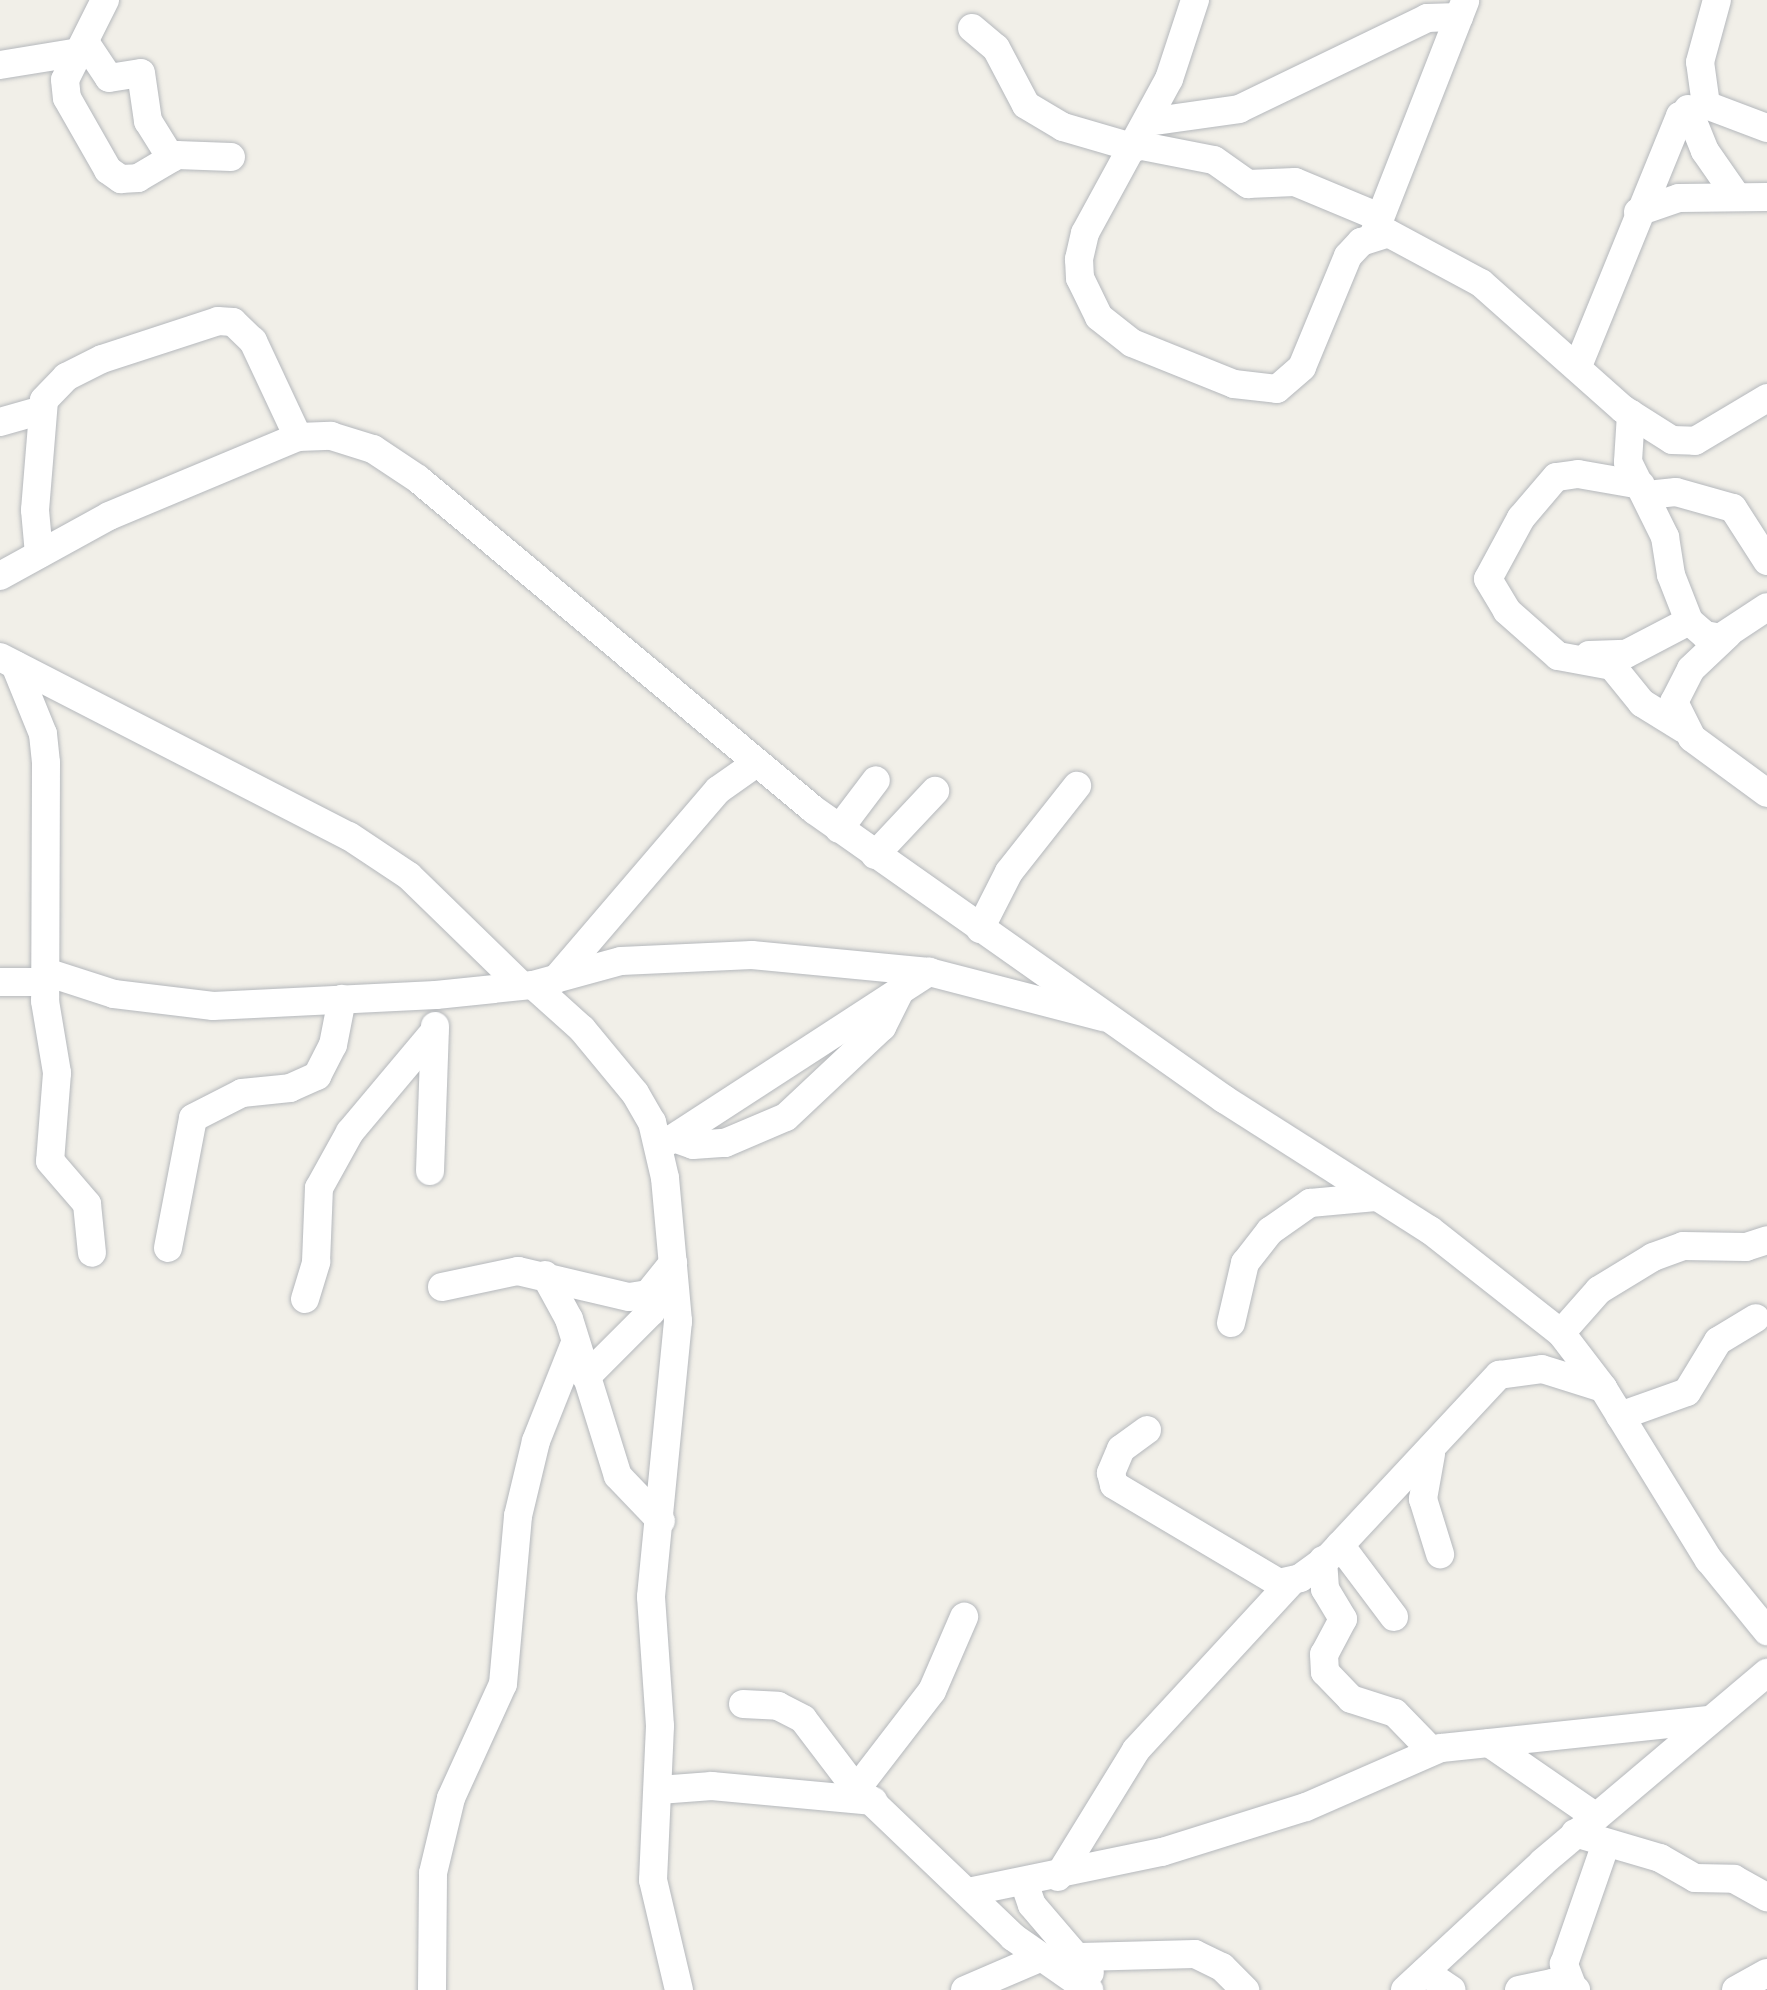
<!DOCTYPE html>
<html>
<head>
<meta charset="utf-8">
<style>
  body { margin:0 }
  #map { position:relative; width:1767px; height:1990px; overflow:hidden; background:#f1efe8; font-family:"Source Sans 3",sans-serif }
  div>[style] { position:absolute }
  .roads { filter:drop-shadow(0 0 2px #b5b8bc) drop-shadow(0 0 2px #b5b8bc) }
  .minor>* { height:28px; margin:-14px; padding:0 14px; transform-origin:14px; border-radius:14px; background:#fff }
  span { translate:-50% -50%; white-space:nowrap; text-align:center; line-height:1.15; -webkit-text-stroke:10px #fff; paint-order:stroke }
</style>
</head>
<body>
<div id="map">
  <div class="roads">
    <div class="minor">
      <i style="left:105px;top:0;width:89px;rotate:116.6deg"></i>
      <i style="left:65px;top:80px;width:18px;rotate:84deg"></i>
      <i style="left:67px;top:98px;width:83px;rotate:60.3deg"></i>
      <i style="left:108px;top:170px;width:16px;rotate:35deg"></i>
      <i style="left:121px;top:179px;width:17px;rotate:-3deg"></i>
      <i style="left:138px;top:178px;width:45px;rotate:-30.5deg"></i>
      <i style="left:177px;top:155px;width:54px;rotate:2.1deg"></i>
      <i style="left:1195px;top:0;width:83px;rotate:108.2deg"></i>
      <i style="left:1169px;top:79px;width:175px;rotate:118.6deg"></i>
      <i style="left:1085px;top:233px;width:27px;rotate:103deg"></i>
      <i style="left:1079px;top:259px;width:19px;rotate:87deg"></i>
      <i style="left:1080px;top:278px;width:43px;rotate:64deg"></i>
      <i style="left:1099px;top:317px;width:42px;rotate:38.2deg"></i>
      <i style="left:1132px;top:343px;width:110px;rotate:21.9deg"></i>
      <i style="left:1234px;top:384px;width:43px;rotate:6.6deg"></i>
      <i style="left:1277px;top:389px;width:33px;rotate:-41deg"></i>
      <i style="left:1302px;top:367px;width:120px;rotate:-67.5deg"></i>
      <i style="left:1348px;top:256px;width:19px;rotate:-47deg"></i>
      <i style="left:1361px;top:242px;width:28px;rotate:-18deg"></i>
      <i style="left:1388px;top:233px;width:106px;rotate:28.3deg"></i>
      <i style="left:1481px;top:283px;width:190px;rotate:41.6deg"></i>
      <i style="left:1623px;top:409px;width:58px;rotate:32.3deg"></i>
      <i style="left:1672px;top:440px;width:23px;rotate:2deg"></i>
      <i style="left:1695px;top:441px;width:84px;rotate:-30.8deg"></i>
      <i style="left:972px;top:28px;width:31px;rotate:40deg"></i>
      <i style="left:996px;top:48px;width:64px;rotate:62.2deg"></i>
      <i style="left:1026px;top:105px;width:43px;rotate:30.7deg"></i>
      <i style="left:1063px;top:127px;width:75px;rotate:16.3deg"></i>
      <i style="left:85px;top:42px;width:43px;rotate:56.3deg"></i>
      <i style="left:109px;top:78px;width:32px;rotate:-9deg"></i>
      <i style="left:141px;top:73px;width:49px;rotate:81.7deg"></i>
      <i style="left:148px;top:121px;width:44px;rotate:58.1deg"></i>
      <i style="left:0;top:65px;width:80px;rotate:-9.3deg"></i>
      <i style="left:1706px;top:105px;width:43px;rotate:-97.9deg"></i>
      <i style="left:1700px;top:62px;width:64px;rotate:-74.7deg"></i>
      <i style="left:1688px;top:109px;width:45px;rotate:68deg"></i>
      <i style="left:1705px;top:151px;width:52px;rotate:55.1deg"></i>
      <i style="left:1148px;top:122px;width:92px;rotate:-8.1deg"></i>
      <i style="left:1239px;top:109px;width:209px;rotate:-25.8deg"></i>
      <i style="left:1427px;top:18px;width:32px;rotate:-2deg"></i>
      <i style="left:1137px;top:145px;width:78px;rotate:11deg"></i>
      <i style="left:1214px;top:160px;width:42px;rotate:35.2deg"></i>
      <i style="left:1248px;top:184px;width:47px;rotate:-2.4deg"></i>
      <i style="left:1295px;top:182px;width:91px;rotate:22.6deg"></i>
      <i style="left:1638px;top:212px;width:43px;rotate:-18.9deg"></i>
      <i style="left:1679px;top:198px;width:88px;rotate:-0.7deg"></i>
      <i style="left:1375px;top:231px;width:247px;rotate:-68.6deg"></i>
      <i style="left:1578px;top:366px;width:270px;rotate:-67.8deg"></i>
      <i style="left:1680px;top:116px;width:28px;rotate:-23deg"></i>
      <i style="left:1706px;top:105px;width:65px;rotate:20.7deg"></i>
      <i style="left:1631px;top:414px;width:48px;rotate:93.6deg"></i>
      <i style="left:1628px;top:462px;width:84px;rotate:63.7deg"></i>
      <i style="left:1665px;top:537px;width:38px;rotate:81deg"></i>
      <i style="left:1671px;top:575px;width:49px;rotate:68.6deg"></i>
      <i style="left:1689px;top:621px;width:21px;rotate:41deg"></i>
      <i style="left:1705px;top:635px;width:15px;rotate:11deg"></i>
      <i style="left:1720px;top:638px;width:56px;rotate:-33.4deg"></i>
      <i style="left:0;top:422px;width:44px;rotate:-15.9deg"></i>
      <i style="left:1641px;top:485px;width:64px;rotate:-170.1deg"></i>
      <i style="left:1578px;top:474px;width:22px;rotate:172deg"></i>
      <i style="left:1556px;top:477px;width:54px;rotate:130.5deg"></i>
      <i style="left:1521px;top:518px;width:69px;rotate:118.4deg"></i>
      <i style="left:1488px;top:579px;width:37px;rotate:59deg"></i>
      <i style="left:1507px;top:611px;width:68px;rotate:41.4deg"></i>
      <i style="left:1558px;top:656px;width:55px;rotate:10.5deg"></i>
      <i style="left:1612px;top:666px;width:48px;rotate:51deg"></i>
      <i style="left:1642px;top:703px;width:49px;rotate:31.8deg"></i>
      <i style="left:1647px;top:495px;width:29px;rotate:-6deg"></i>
      <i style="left:1676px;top:492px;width:59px;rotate:15.7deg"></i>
      <i style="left:1733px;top:508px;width:63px;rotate:57.3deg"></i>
      <i style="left:39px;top:554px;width:44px;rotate:-95.2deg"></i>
      <i style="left:35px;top:510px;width:110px;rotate:-85.3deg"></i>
      <i style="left:44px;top:400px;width:32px;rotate:-46deg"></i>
      <i style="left:66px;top:377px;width:40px;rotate:-26.6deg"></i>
      <i style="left:102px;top:359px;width:122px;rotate:-18.1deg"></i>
      <i style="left:218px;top:321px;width:15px;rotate:4deg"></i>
      <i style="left:233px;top:322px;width:28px;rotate:44deg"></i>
      <i style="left:253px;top:341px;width:106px;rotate:64.9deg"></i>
      <i style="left:0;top:576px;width:124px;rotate:-28.8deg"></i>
      <i style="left:109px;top:516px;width:205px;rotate:-22.7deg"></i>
      <i style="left:298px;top:437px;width:33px;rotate:-2deg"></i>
      <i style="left:331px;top:436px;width:44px;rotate:17.2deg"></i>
      <i style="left:373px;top:449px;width:54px;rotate:33.7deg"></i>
      <i style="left:418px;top:479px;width:516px;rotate:39.89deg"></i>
      <i style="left:814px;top:810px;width:502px;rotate:35.18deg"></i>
      <i style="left:1224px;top:1099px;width:244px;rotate:32.5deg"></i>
      <i style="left:1430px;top:1230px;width:167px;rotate:38.2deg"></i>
      <i style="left:1561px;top:1333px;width:69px;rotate:52.6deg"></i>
      <i style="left:1603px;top:1388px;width:202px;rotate:58.4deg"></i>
      <i style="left:1709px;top:1560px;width:92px;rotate:50.8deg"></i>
      <i style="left:1728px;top:634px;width:51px;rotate:136.6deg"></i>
      <i style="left:1691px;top:669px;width:37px;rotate:117deg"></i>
      <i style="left:1674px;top:702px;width:40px;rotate:63.4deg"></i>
      <i style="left:1692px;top:738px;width:93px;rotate:36.3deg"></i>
      <i style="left:1589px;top:655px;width:37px;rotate:-2deg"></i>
      <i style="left:1626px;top:654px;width:71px;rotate:-27.6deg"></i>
      <i style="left:0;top:657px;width:392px;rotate:27.2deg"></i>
      <i style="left:349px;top:836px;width:72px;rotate:33.7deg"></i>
      <i style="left:409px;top:876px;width:156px;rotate:44.2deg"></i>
      <i style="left:15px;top:665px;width:74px;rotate:67.9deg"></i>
      <i style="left:43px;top:734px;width:29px;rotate:84deg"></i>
      <i style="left:46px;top:763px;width:238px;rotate:90.2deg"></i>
      <i style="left:45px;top:1001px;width:73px;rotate:80.5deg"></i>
      <i style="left:57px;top:1073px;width:88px;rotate:94.5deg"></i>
      <i style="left:50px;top:1161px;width:57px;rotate:49.3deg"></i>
      <i style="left:87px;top:1204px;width:49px;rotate:84.2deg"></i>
      <i style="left:839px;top:829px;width:61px;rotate:-52.9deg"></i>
      <i style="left:875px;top:855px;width:88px;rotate:-46.8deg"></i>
      <i style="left:980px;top:929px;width:64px;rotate:-63deg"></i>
      <i style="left:1009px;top:872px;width:110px;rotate:-51.7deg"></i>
      <i style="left:46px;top:972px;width:71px;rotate:17.9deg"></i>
      <i style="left:114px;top:994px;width:100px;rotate:6.9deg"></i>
      <i style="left:213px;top:1006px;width:223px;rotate:-2.8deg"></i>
      <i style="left:436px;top:995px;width:98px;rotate:-5.9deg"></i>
      <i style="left:533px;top:985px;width:91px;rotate:-15.3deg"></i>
      <i style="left:621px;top:961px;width:131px;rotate:-2.6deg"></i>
      <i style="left:752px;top:955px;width:178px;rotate:5.5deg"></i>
      <i style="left:929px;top:972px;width:180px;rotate:14.5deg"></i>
      <i style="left:556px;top:979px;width:249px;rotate:-49.4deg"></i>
      <i style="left:718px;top:790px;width:45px;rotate:-35.1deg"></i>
      <i style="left:0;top:982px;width:46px"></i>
      <i style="left:533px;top:985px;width:66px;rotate:41.9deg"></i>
      <i style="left:582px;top:1029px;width:83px;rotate:50.4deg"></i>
      <i style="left:635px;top:1093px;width:34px;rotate:60deg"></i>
      <i style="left:652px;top:1122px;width:57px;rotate:76.9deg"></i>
      <i style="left:665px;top:1178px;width:144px;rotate:84.8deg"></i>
      <i style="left:678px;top:1321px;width:277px;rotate:95.6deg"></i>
      <i style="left:651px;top:1597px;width:129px;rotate:86deg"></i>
      <i style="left:660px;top:1726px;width:154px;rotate:92.6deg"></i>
      <i style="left:653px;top:1880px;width:113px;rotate:76.7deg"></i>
      <i style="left:674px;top:1138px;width:20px;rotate:20deg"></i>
      <i style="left:693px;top:1145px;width:32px;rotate:-4deg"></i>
      <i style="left:725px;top:1143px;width:66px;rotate:-23.1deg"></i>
      <i style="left:786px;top:1117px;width:132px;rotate:-43.2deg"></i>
      <i style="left:882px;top:1027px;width:45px;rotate:-63.4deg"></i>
      <i style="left:661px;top:1146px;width:320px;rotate:-33deg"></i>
      <i style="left:430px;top:1171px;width:145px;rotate:-88deg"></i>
      <i style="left:168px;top:1248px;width:132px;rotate:-79.1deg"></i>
      <i style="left:193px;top:1118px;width:55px;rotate:-27deg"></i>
      <i style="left:242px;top:1093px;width:48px;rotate:-5.9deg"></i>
      <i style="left:290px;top:1088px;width:30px;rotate:-24deg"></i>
      <i style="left:317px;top:1076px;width:35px;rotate:-63deg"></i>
      <i style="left:333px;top:1045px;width:47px;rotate:-78.9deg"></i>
      <i style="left:545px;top:1275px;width:50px;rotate:61.4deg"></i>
      <i style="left:569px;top:1319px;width:164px;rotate:72.7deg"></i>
      <i style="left:618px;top:1476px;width:62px;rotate:46.3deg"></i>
      <i style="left:442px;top:1287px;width:78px;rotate:-11.9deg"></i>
      <i style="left:518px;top:1271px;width:114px;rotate:13.2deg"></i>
      <i style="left:629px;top:1297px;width:19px;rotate:-9deg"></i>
      <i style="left:648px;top:1294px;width:40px;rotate:-51deg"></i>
      <i style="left:305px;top:1299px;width:39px;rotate:-73deg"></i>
      <i style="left:316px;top:1262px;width:74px;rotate:-87.7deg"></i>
      <i style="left:319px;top:1188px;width:64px;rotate:-61deg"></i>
      <i style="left:350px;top:1132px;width:131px;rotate:-50deg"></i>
      <i style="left:1231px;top:1323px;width:62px;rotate:-76.9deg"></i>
      <i style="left:1245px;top:1263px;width:41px;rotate:-52deg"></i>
      <i style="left:1270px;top:1231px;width:49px;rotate:-35deg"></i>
      <i style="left:1310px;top:1203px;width:66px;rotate:-5.2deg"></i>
      <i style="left:1561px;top:1333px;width:57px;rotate:-48.5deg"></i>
      <i style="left:1599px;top:1290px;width:63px;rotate:-31.4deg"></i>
      <i style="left:1653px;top:1257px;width:32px;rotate:-20deg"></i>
      <i style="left:1683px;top:1246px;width:63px;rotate:0.9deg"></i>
      <i style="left:1746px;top:1247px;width:22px;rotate:-18deg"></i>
      <i style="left:586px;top:1377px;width:92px;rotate:-45deg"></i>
      <i style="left:651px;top:1312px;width:31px;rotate:-75deg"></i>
      <i style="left:1620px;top:1416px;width:71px;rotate:-19.7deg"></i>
      <i style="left:1687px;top:1392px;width:60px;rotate:-58.7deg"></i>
      <i style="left:1718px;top:1341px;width:44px;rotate:-31.2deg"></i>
      <i style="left:1147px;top:1430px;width:32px;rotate:144deg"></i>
      <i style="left:1121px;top:1449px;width:26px;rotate:113deg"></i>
      <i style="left:1111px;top:1473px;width:12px;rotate:76deg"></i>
      <i style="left:1114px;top:1485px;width:192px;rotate:30.7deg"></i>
      <i style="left:1279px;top:1583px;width:22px;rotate:-13deg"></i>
      <i style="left:1300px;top:1578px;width:37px;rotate:-36deg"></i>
      <i style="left:1330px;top:1556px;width:248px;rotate:-47deg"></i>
      <i style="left:1499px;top:1375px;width:43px;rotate:-7.9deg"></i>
      <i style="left:1542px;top:1369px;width:64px;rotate:17.3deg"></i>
      <i style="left:1431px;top:1454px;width:46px;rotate:100.1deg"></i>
      <i style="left:1423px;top:1499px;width:58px;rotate:72.8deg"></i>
      <i style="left:1340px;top:1545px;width:90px;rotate:53.1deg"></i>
      <i style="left:1323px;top:1560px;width:29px;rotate:86deg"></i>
      <i style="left:1325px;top:1589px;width:35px;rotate:59deg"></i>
      <i style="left:1343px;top:1619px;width:40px;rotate:118deg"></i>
      <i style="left:1324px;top:1654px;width:18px;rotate:87deg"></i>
      <i style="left:1325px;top:1672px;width:37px;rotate:46deg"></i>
      <i style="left:1351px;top:1699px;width:46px;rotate:17.7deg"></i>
      <i style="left:1395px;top:1713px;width:53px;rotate:45.8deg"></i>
      <i style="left:743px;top:1704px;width:35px;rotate:3deg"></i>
      <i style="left:778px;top:1706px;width:28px;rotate:27deg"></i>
      <i style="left:803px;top:1719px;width:78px;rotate:52.8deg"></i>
      <i style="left:850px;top:1781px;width:226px;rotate:43.7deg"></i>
      <i style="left:1013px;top:1937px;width:93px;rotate:34.9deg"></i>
      <i style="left:1489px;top:1743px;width:129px;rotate:34.6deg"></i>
      <i style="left:858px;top:1787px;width:121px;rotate:-52.4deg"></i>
      <i style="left:932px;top:1691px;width:81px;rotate:-66.6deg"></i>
      <i style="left:659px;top:1790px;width:53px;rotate:-4.3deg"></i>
      <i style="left:712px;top:1786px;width:162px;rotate:5.3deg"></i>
      <i style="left:1575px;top:1833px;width:89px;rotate:16.4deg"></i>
      <i style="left:1660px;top:1858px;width:40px;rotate:29.7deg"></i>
      <i style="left:1695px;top:1878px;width:39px;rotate:1deg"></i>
      <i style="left:1734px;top:1879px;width:38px;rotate:29deg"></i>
      <i style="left:1058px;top:1877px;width:149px;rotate:-58.4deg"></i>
      <i style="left:1136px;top:1750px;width:229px;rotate:-47.3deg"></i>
      <i style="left:1024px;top:1882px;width:24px;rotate:71deg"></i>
      <i style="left:1032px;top:1905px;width:89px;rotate:49.5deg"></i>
      <i style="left:973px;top:1891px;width:193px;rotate:-11.7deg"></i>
      <i style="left:1162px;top:1852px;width:151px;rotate:-17.4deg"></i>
      <i style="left:1306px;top:1807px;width:147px;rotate:-23.6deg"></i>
      <i style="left:1441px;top:1748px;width:267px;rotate:-6deg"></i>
      <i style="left:1080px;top:1957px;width:115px;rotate:-1.5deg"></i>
      <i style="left:1195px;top:1954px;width:30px;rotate:26deg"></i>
      <i style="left:1222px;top:1967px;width:33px;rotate:45deg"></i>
      <i style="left:1425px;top:1972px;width:32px;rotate:34deg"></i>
      <i style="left:1573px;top:1988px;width:26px;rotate:-111deg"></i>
      <i style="left:1564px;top:1964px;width:125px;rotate:-70.8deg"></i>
      <i style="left:432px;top:1990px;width:117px;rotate:-89.5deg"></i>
      <i style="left:433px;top:1873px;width:77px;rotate:-76.5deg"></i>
      <i style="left:451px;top:1798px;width:125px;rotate:-65.5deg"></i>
      <i style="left:503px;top:1684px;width:169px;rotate:-84.9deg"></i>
      <i style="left:518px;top:1516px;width:77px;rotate:-76.5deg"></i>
      <i style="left:536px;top:1441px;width:105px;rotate:-68.3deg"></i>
      <i style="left:965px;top:1990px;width:84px;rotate:-23.2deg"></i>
      <i style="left:1405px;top:1990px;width:188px;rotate:-42.8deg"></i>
      <i style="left:1543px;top:1862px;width:293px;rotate:-40.2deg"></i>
      <i style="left:1519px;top:1990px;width:34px;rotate:-12deg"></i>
      <i style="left:1552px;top:1983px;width:25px;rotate:16deg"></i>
      <i style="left:1736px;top:1990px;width:35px;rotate:-29deg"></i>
    </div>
  </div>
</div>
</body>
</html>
